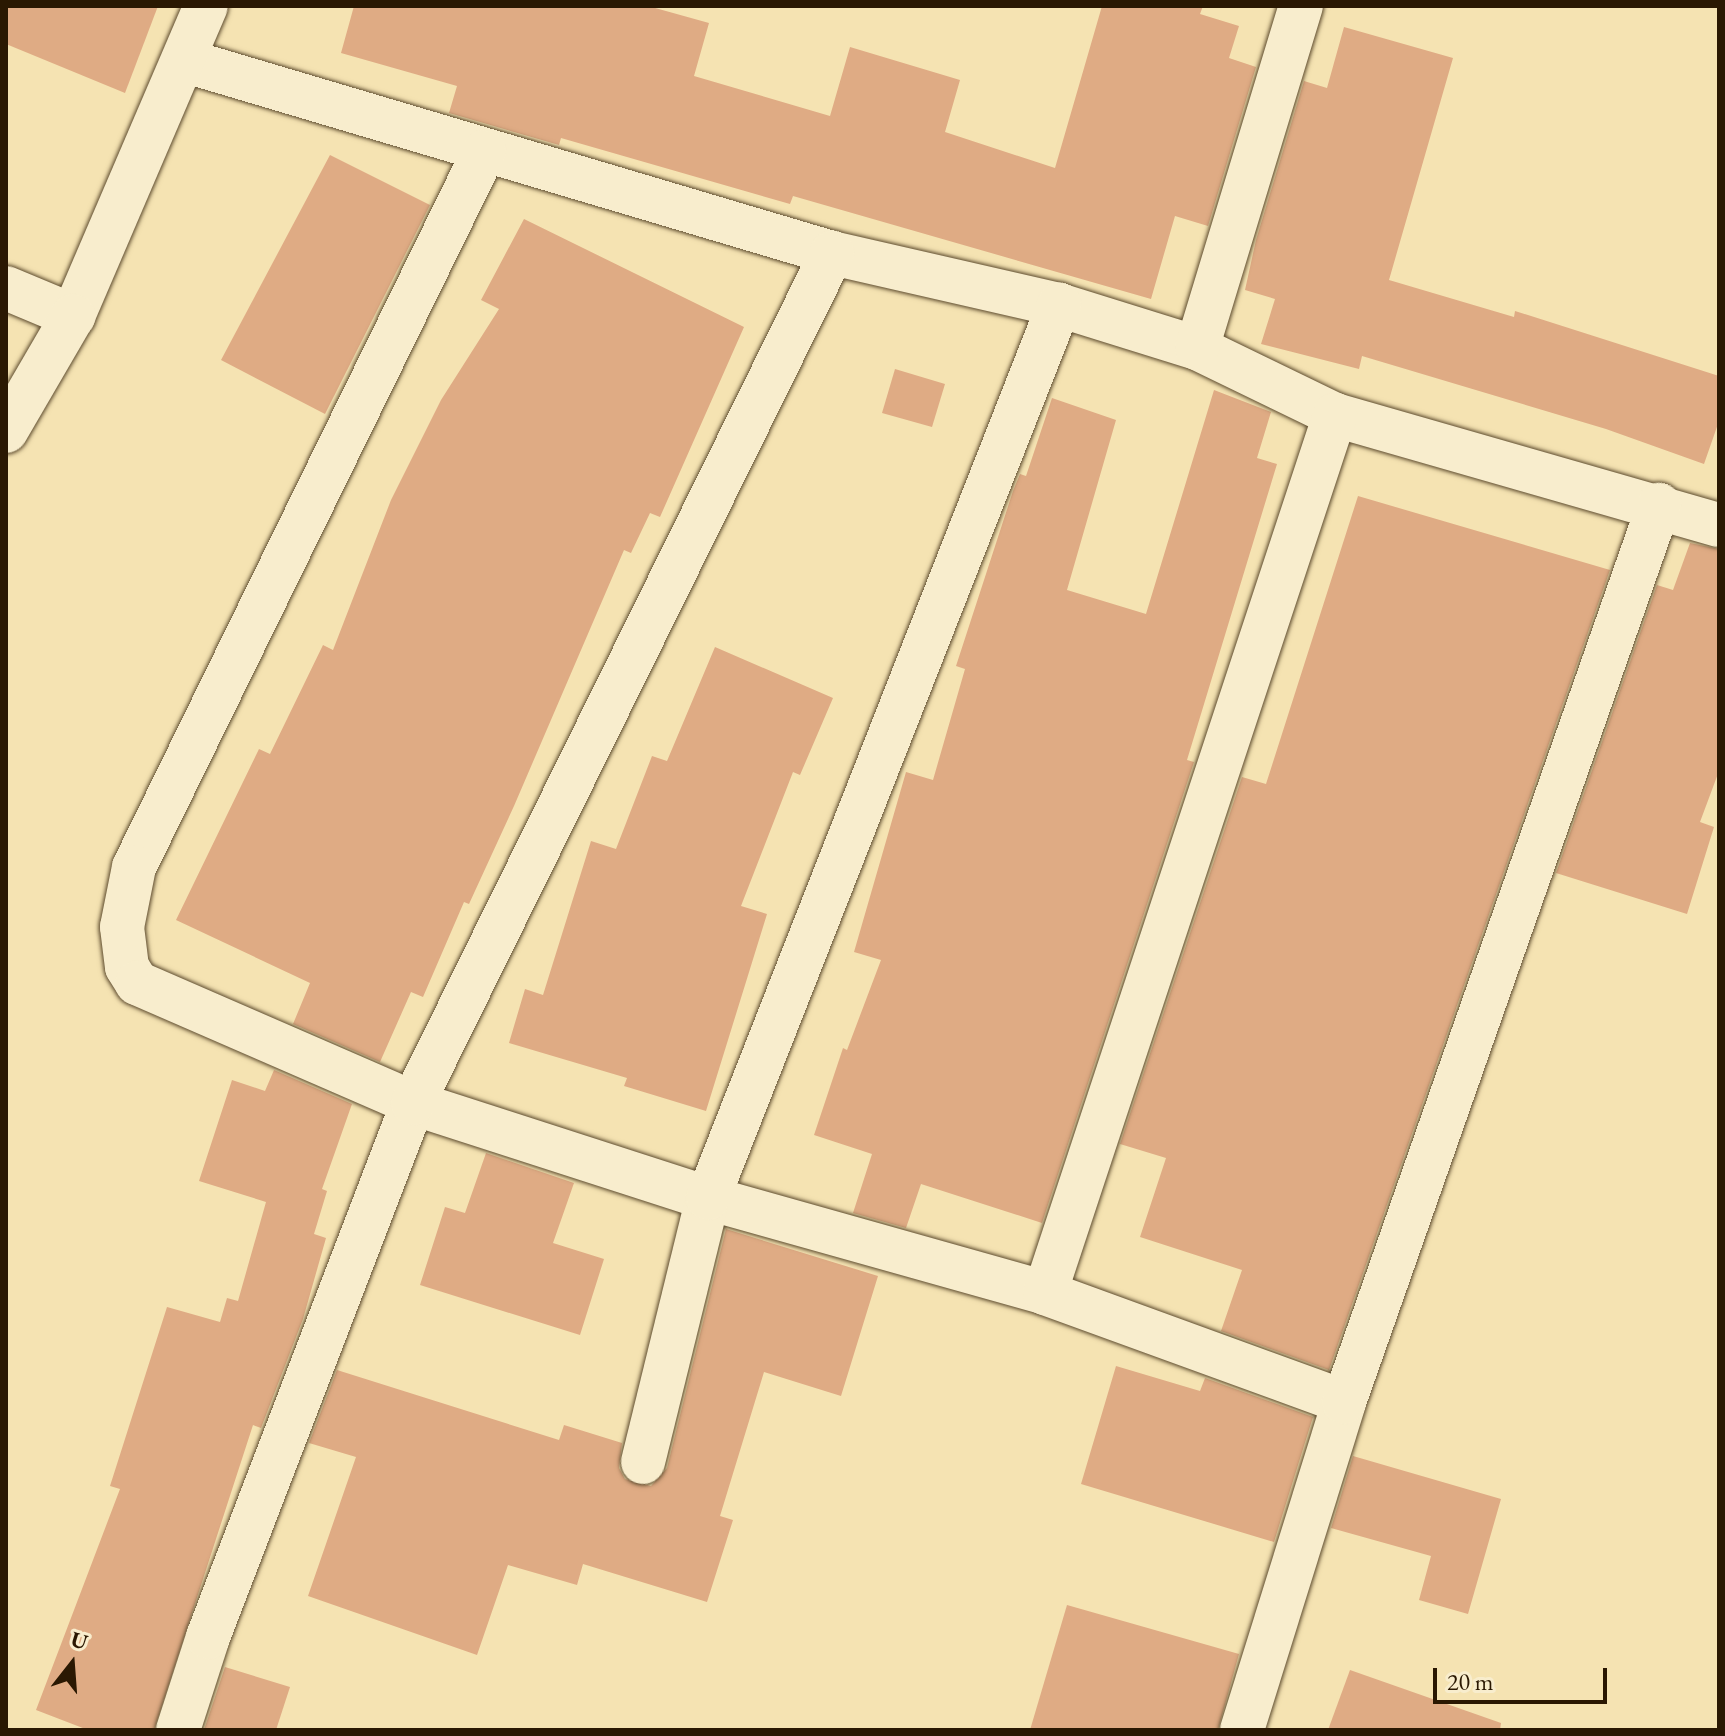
<!DOCTYPE html>
<html>
<head>
<meta charset="utf-8">
<style>
  body { margin:0 }
  #map { position:relative; width:1725px; height:1736px; overflow:hidden; background:#f5e3b2; font-family:"EB Garamond",serif }
  div>[style] { position:absolute }
  .building>* { inset:0; background:#dfab84 }
  .roads { filter:drop-shadow(0 0 2px #5d4b2e) drop-shadow(0 0 2px #5d4b2e) }
  .minor>* { height:44px; margin:-22px; padding:0 22px; transform-origin:22px; border-radius:22px; background:#f8edcd }
  span { translate:-50% -50%; white-space:nowrap; text-align:center; line-height:1.15; -webkit-text-stroke:7px #f8edcd; paint-order:stroke }
  .frame { position:absolute; inset:0; border:8px solid #2a1802; pointer-events:none }
  .north { position:absolute; left:32px; top:1624px; width:80px; height:80px; -webkit-text-stroke:6px #f8edcd; paint-order:stroke; rotate:17deg; font-size:22px; font-weight:700; line-height:32px; text-align:center; color:#2a1802 }
  .north::after { content:''; display:block; margin:auto; width:28px; height:36px; background:#2a1802; clip-path:polygon(50% 0,100% 100%,50% 72%,0 100%) }
  .scale { position:absolute; left:1433px; top:1668px; width:174px; height:36px; box-sizing:border-box; border:4px solid #2a1802; border-top:0; padding-left:10px; font-size:24px; line-height:28px; white-space:nowrap; color:#2a1802; -webkit-text-stroke:6px #f8edcd; paint-order:stroke }
</style>
</head>
<body>
<div id="map">
  <div class="building">
    <i style="clip-path:polygon(6px 6px,158px 6px,125px 93px,6px 44px)"></i>
    <i style="clip-path:polygon(354px 6px,648px 6px,709px 23px,694px 76px,830px 116px,850px 47px,960px 80px,945px 132px,1055px 168px,1102px 6px,1203px 6px,1200px 14px,1239px 26px,1229px 58px,1256px 67px,1208px 226px,1175px 216px,1151px 299px,793px 196px,790px 204px,561px 138px,559px 145px,449px 113px,457px 86px,341px 53px)"></i>
    <i style="clip-path:polygon(1344px 27px,1453px 58px,1389px 280px,1514px 317px,1515px 311px,1719px 376px,1719px 421px,1704px 464px,1606px 429px,1362px 356px,1359px 369px,1261px 344px,1275px 299px,1245px 290px,1256px 240px,1304px 81px,1327px 88px)"></i>
    <i style="clip-path:polygon(330px 155px,430px 205px,325px 414px,221px 360px)"></i>
    <i style="clip-path:polygon(524px 219px,744px 327px,660px 517px,650px 513px,631px 553px,624px 550px,514px 806px,469px 904px,464px 902px,423px 997px,411px 992px,380px 1062px,293px 1024px,310px 983px,176px 920px,259px 749px,270px 754px,323px 645px,333px 650px,391px 500px,441px 400px,499px 309px,481px 300px)"></i>
    <i style="clip-path:polygon(895px 369px,945px 384px,932px 427px,882px 413px)"></i>
    <i style="clip-path:polygon(1214px 390px,1271px 412px,1257px 458px,1277px 464px,1187px 760px,1194px 762px,1042px 1223px,921px 1184px,906px 1228px,853px 1213px,872px 1154px,814px 1135px,843px 1048px,847px 1050px,881px 960px,854px 952px,906px 772px,933px 780px,965px 669px,956px 666px,1013px 491px,1020px 474px,1026px 476px,1052px 398px,1116px 420px,1067px 590px,1146px 614px)"></i>
    <i style="clip-path:polygon(1358px 496px,1610px 570px,1329px 1370px,1221px 1331px,1242px 1270px,1140px 1237px,1166px 1158px,1120px 1144px,1242px 777px,1266px 784px)"></i>
    <i style="clip-path:polygon(1690px 543px,1719px 549px,1719px 771px,1700px 822px,1714px 827px,1687px 914px,1556px 873px,1657px 585px,1673px 590px)"></i>
    <i style="clip-path:polygon(715px 647px,833px 698px,800px 775px,793px 772px,741px 906px,767px 914px,706px 1111px,624px 1086px,627px 1078px,509px 1043px,525px 989px,543px 995px,591px 841px,616px 849px,652px 756px,667px 761px)"></i>
    <i style="clip-path:polygon(274px 1070px,352px 1104px,322px 1189px,327px 1191px,314px 1234px,326px 1238px,303px 1319px,261px 1428px,253px 1425px,154px 1730px,88px 1730px,36px 1710px,120px 1489px,110px 1486px,167px 1307px,220px 1322px,227px 1298px,238px 1301px,266px 1202px,199px 1181px,232px 1080px,265px 1091px)"></i>
    <i style="clip-path:polygon(486px 1153px,574px 1183px,553px 1243px,604px 1259px,580px 1335px,420px 1285px,445px 1207px,465px 1213px)"></i>
    <i style="clip-path:polygon(726px 1229px,878px 1276px,841px 1396px,764px 1372px,720px 1516px,733px 1520px,707px 1602px,583px 1564px,577px 1585px,508px 1565px,477px 1655px,308px 1596px,356px 1457px,309px 1443px,337px 1370px,559px 1440px,564px 1425px,622px 1443px,619px 1468px,625px 1479px,651px 1486px,667px 1468px)"></i>
    <i style="clip-path:polygon(1116px 1366px,1200px 1391px,1205px 1378px,1313px 1417px,1274px 1542px,1081px 1484px)"></i>
    <i style="clip-path:polygon(1353px 1456px,1501px 1499px,1468px 1614px,1419px 1600px,1431px 1556px,1331px 1528px)"></i>
    <i style="clip-path:polygon(1067px 1605px,1239px 1654px,1218px 1730px,1030px 1730px)"></i>
    <i style="clip-path:polygon(225px 1667px,290px 1687px,276px 1730px,204px 1730px)"></i>
    <i style="clip-path:polygon(1350px 1670px,1501px 1723px,1500px 1730px,1328px 1730px)"></i>
  </div>
  <div class="roads">
    <div class="minor">
      <i style="left:186px;top:61px;width:674px;rotate:16.55deg"></i>
      <i style="left:832px;top:253px;width:233px;rotate:12.9deg"></i>
      <i style="left:1059px;top:305px;width:145px;rotate:17.3deg"></i>
      <i style="left:1197px;top:348px;width:153px;rotate:25.9deg"></i>
      <i style="left:1335px;top:415px;width:399px;rotate:16deg"></i>
      <i style="left:484px;top:152px;width:796px;rotate:116.08deg"></i>
      <i style="left:134px;top:867px;width:61px;rotate:101.3deg"></i>
      <i style="left:122px;top:927px;width:40px;rotate:82.9deg"></i>
      <i style="left:127px;top:967px;width:19px;rotate:58deg"></i>
      <i style="left:137px;top:983px;width:301px;rotate:23.5deg"></i>
      <i style="left:413px;top:1103px;width:310px;rotate:17.9deg"></i>
      <i style="left:708px;top:1198px;width:350px;rotate:15.7deg"></i>
      <i style="left:1045px;top:1293px;width:318px;rotate:20deg"></i>
      <i style="left:6px;top:288px;width:73px;rotate:22.7deg"></i>
      <i style="left:73px;top:316px;width:337px;rotate:-66.8deg"></i>
      <i style="left:1197px;top:348px;width:357px;rotate:-73.1deg"></i>
      <i style="left:6px;top:431px;width:133px;rotate:-59.8deg"></i>
      <i style="left:1045px;top:1293px;width:925px;rotate:-71.72deg"></i>
      <i style="left:643px;top:1462px;width:272px;rotate:-76.2deg"></i>
      <i style="left:708px;top:1198px;width:960px;rotate:-68.54deg"></i>
      <i style="left:178px;top:1730px;width:98px;rotate:-72.1deg"></i>
      <i style="left:208px;top:1637px;width:572px;rotate:-69deg"></i>
      <i style="left:413px;top:1103px;width:948px;rotate:-63.76deg"></i>
      <i style="left:1242px;top:1730px;width:343px;rotate:-72.7deg"></i>
      <i style="left:1344px;top:1402px;width:951px;rotate:-70.65deg"></i>
    </div>
  </div>
  <div class="frame"></div>
  <div class="north">U</div>
  <div class="scale">20 m</div>
</div>
</body>
</html>
